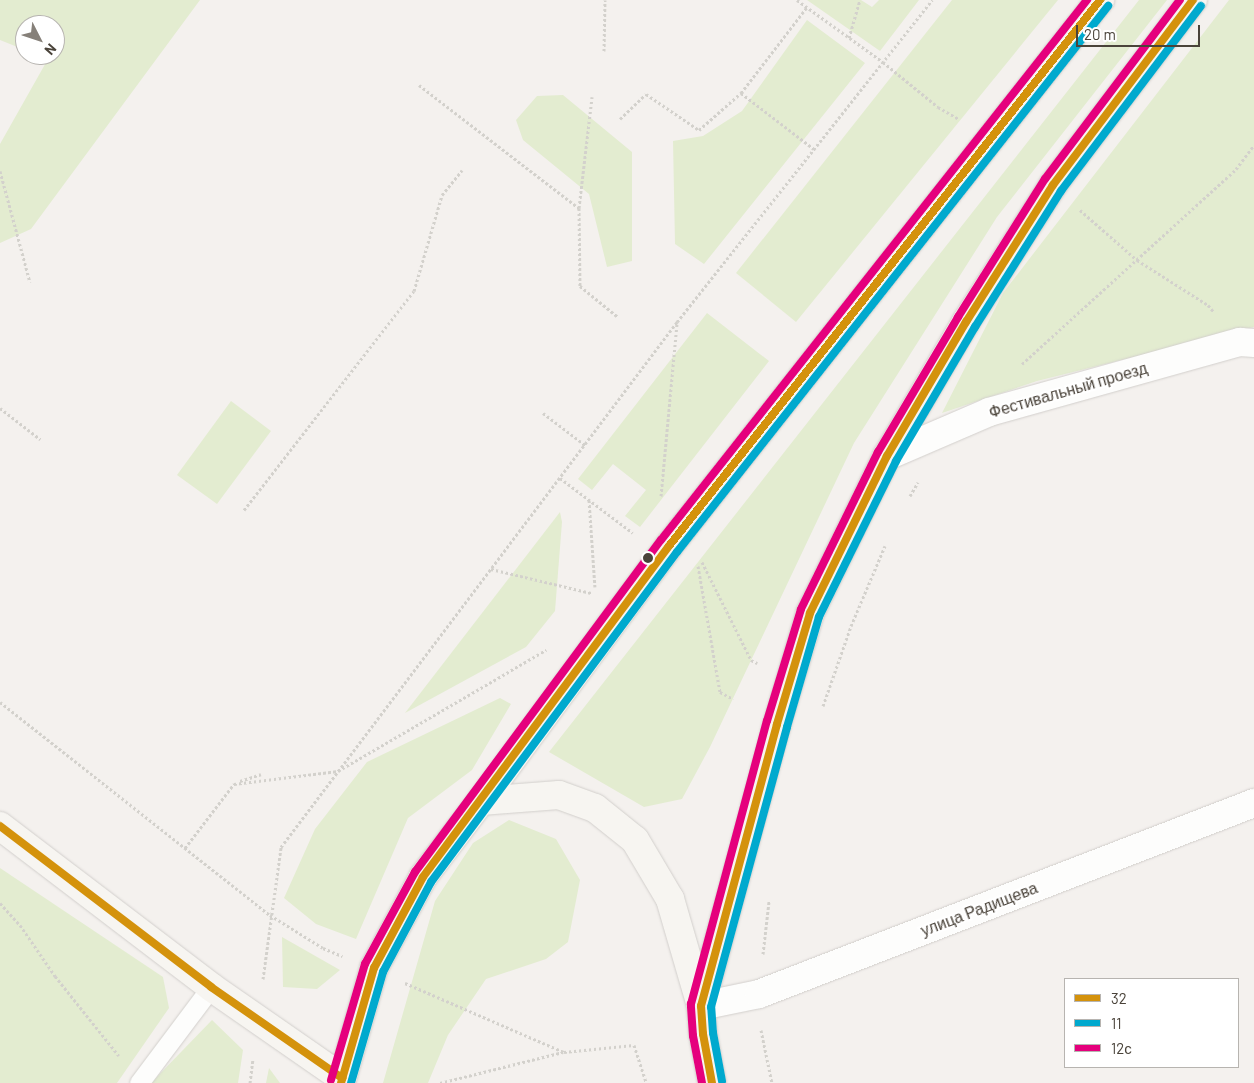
<!DOCTYPE html>
<html>
<head>
<meta charset="utf-8">
<style>
  body { margin:0 }
  #map { position:relative; width:1254px; height:1083px; overflow:hidden; background:#f4f1ee; font-family:Barlow,sans-serif }
  div>[style] { position:absolute }
  .green>* { inset:0; background:#e3ecd0 }
  .path>* { height:3px; margin-top:-1.5px; transform-origin:0; background:repeating-linear-gradient(90deg,#d3d1cc 0 2.5px,transparent 0 5px) }
  .roads { filter:drop-shadow(0 0 1px #d2cfcc) drop-shadow(0 0 1px #d2cfcc) }
  .lane>* { height:19px; margin:-9.5px; padding:0 9.5px; transform-origin:9.5px; border-radius:9.5px; background:#fdfdfc }
  .street>* { height:28px; margin:-14px; padding:0 14px; transform-origin:14px; border-radius:14px; background:#fdfdfc }
  .secondary>* { height:28px; margin:-14px; padding:0 14px; transform-origin:14px; border-radius:14px; background:#f7f5f1 }
  .bus-1>* { height:8px; margin:-4px; padding:0 4px; transform-origin:4px; border-radius:4px; background:#d4920c }
  .bus-2>* { height:8px; margin:-4px; padding:0 4px; transform-origin:4px; border-radius:4px; background:#00a9ce }
  .bus-3>* { height:8px; margin:-4px; padding:0 4px; transform-origin:4px; border-radius:4px; background:#e5007d }
  .dots>* { width:14px; height:14px; translate:-50% -50%; box-sizing:border-box; border:2px solid #fff; border-radius:50% }
  span { translate:-50% -50%; white-space:nowrap; text-align:center; line-height:1.15; -webkit-text-stroke:4.5px #fff; paint-order:stroke }
  .street-label { font-size:16px; color:#4a433a }
  .legend { position:absolute; left:1064px; top:978px; width:175px; height:90px; box-sizing:border-box; background:#fff; border:1px solid #b7b4b0; margin:0; padding:6px 9px; list-style:none; font-size:15px; color:#4a433a }
  .legend li { display:flex; align-items:center; gap:10px; height:25px }
  .legend b { width:25px; border:1px solid #b7b4b0 }
  .north { position:absolute; left:15px; top:15px; width:50px; height:50px; box-sizing:border-box; background:#fff; border:1px solid #b7b4b0; border-radius:50%; rotate:131deg; font-size:14px; font-weight:700; line-height:20px; text-align:center; color:#4a433a }
  .north::after { content:''; display:block; margin:auto; width:18px; height:22px; background:#868079; clip-path:polygon(50% 0,100% 100%,50% 72%,0 100%) }
  .scale { position:absolute; left:1076px; top:25px; width:124px; height:22px; box-sizing:border-box; border:2px solid #4a433a; border-top:0; padding-left:6px; font-size:15px; line-height:18px; white-space:nowrap; color:#4a433a; -webkit-text-stroke:4px #fff; paint-order:stroke }
</style>
</head>
<body>
<div id="map">
  <div class="green">
    <i style="clip-path:polygon(0 0,200px 0,31px 229px,0 243px,0 144px,48px 59px,39px 55px,55px 55px,55px 25px,25px 25px,25px 50px,0 40px)"></i>
    <i style="clip-path:polygon(807px 0,861px 0,872px 7px,879px 0,919px 0,880px 51px)"></i>
    <i style="clip-path:polygon(952px 0,1058px 0,796px 322px,736px 273px)"></i>
    <i style="clip-path:polygon(1139px 0,1167px 0,997px 217px,854px 443px,710px 747px,682px 799px,644px 807px,549px 752px)"></i>
    <i style="clip-path:polygon(1229px 0,1254px 0,1254px 327px,1037px 381px,942px 413px,1003px 293px)"></i>
    <i style="clip-path:polygon(807px 20px,865px 63px,704px 264px,675px 244px,673px 141px,703px 136px,742px 111px)"></i>
    <i style="clip-path:polygon(563px 95px,632px 152px,632px 261px,607px 267px,589px 194px,523px 140px,516px 120px,537px 96px)"></i>
    <i style="clip-path:polygon(707px 313px,769px 361px,640px 527px,625px 516px,646px 490px,613px 464px,592px 490px,578px 479px)"></i>
    <i style="clip-path:polygon(231px 401px,271px 431px,217px 504px,177px 475px)"></i>
    <i style="clip-path:polygon(560px 512px,562px 522px,555px 611px,526px 647px,405px 713px)"></i>
    <i style="clip-path:polygon(500px 698px,511px 704px,472px 770px,408px 818px,356px 939px,316px 924px,284px 898px,315px 829px,367px 762px)"></i>
    <i style="clip-path:polygon(509px 820px,556px 839px,580px 880px,568px 942px,546px 959px,486px 979px,448px 1035px,428px 1083px,383px 1083px,435px 901px,473px 843px)"></i>
    <i style="clip-path:polygon(0 868px,163px 977px,169px 1008px,117px 1083px,0 1083px)"></i>
    <i style="clip-path:polygon(282px 937px,340px 970px,317px 989px,283px 987px)"></i>
    <i style="clip-path:polygon(212px 1020px,243px 1050px,238px 1083px,151px 1083px)"></i>
    <i style="clip-path:polygon(269px 1068px,280px 1083px,266px 1083px)"></i>
  </div>
  <div class="path">
    <i style="left:797px;top:0;width:106px;rotate:35.8deg"></i>
    <i style="left:883px;top:62px;width:71px;rotate:39.3deg"></i>
    <i style="left:938px;top:107px;width:24px;rotate:30deg"></i>
    <i style="left:849px;top:38px;width:40px;rotate:-74deg"></i>
    <i style="left:604px;top:51px;width:51px;rotate:-88.9deg"></i>
    <i style="left:419px;top:85px;width:202px;rotate:37.6deg"></i>
    <i style="left:579px;top:208px;width:78px;rotate:89.3deg"></i>
    <i style="left:580px;top:286px;width:49px;rotate:39.2deg"></i>
    <i style="left:741px;top:93px;width:108px;rotate:-52.5deg"></i>
    <i style="left:620px;top:119px;width:36px;rotate:-44deg"></i>
    <i style="left:646px;top:94px;width:64px;rotate:34.2deg"></i>
    <i style="left:699px;top:130px;width:56px;rotate:-41.4deg"></i>
    <i style="left:741px;top:93px;width:92px;rotate:37.5deg"></i>
    <i style="left:0;top:171px;width:115px;rotate:74.9deg"></i>
    <i style="left:579px;top:208px;width:112px;rotate:-83.3deg"></i>
    <i style="left:1080px;top:210px;width:76px;rotate:41.3deg"></i>
    <i style="left:1137px;top:260px;width:84px;rotate:32.4deg"></i>
    <i style="left:1208px;top:305px;width:8px;rotate:50deg"></i>
    <i style="left:1022px;top:364px;width:290px;rotate:-42.3deg"></i>
    <i style="left:1236px;top:169px;width:30px;rotate:-53deg"></i>
    <i style="left:0;top:408px;width:51px;rotate:37.8deg"></i>
    <i style="left:543px;top:413px;width:53px;rotate:37.3deg"></i>
    <i style="left:560px;top:478px;width:91px;rotate:37deg"></i>
    <i style="left:661px;top:496px;width:174px;rotate:-84.7deg"></i>
    <i style="left:910px;top:496px;width:16px;rotate:-60deg"></i>
    <i style="left:589px;top:500px;width:87px;rotate:86.1deg"></i>
    <i style="left:244px;top:510px;width:277px;rotate:-52.2deg"></i>
    <i style="left:414px;top:291px;width:100px;rotate:-73.7deg"></i>
    <i style="left:442px;top:195px;width:32px;rotate:-51deg"></i>
    <i style="left:702px;top:562px;width:110px;rotate:63.4deg"></i>
    <i style="left:751px;top:660px;width:7px;rotate:27deg"></i>
    <i style="left:698px;top:566px;width:128px;rotate:80.1deg"></i>
    <i style="left:720px;top:692px;width:15px;rotate:28deg"></i>
    <i style="left:491px;top:569px;width:103px;rotate:13.5deg"></i>
    <i style="left:0;top:702px;width:344px;rotate:38.3deg"></i>
    <i style="left:270px;top:915px;width:62px;rotate:31.9deg"></i>
    <i style="left:323px;top:948px;width:21px;rotate:23deg"></i>
    <i style="left:823px;top:706px;width:85px;rotate:-70.7deg"></i>
    <i style="left:851px;top:626px;width:87px;rotate:-67deg"></i>
    <i style="left:240px;top:781px;width:22px;rotate:-18deg"></i>
    <i style="left:234px;top:784px;width:105px;rotate:-7.1deg"></i>
    <i style="left:338px;top:771px;width:241px;rotate:-30.2deg"></i>
    <i style="left:185px;top:848px;width:81px;rotate:-52.6deg"></i>
    <i style="left:0;top:903px;width:30px;rotate:48deg"></i>
    <i style="left:20px;top:925px;width:62px;rotate:55.5deg"></i>
    <i style="left:55px;top:976px;width:102px;rotate:51.3deg"></i>
    <i style="left:763px;top:954px;width:53px;rotate:-83.5deg"></i>
    <i style="left:263px;top:979px;width:133px;rotate:-82.2deg"></i>
    <i style="left:281px;top:847px;width:658px;rotate:-52.97deg"></i>
    <i style="left:677px;top:322px;width:411px;rotate:-51.6deg"></i>
    <i style="left:405px;top:983px;width:173px;rotate:23.5deg"></i>
    <i style="left:564px;top:1052px;width:70px;rotate:-5.7deg"></i>
    <i style="left:634px;top:1045px;width:40px;rotate:72deg"></i>
    <i style="left:761px;top:1030px;width:54px;rotate:78.3deg"></i>
    <i style="left:250px;top:1083px;width:24px;rotate:-83deg"></i>
    <i style="left:440px;top:1083px;width:127px;rotate:-14.1deg"></i>
  </div>
  <div class="roads">
    <div class="lane">
      <i style="left:139px;top:1083px;width:120px;rotate:-53.1deg"></i>
    </div>
    <div class="street">
      <i style="left:887px;top:456px;width:111px;rotate:-23.3deg"></i>
      <i style="left:989px;top:412px;width:261px;rotate:-15.6deg"></i>
      <i style="left:1240px;top:342px;width:14px;rotate:4deg"></i>
      <i style="left:701px;top:1006px;width:59px;rotate:-11.7deg"></i>
      <i style="left:759px;top:994px;width:531px;rotate:-21.1deg"></i>
    </div>
    <div class="secondary">
      <i style="left:481px;top:801px;width:78px;rotate:-4.4deg"></i>
      <i style="left:559px;top:795px;width:38px;rotate:20deg"></i>
      <i style="left:595px;top:808px;width:51px;rotate:38.7deg"></i>
      <i style="left:635px;top:840px;width:69px;rotate:59.3deg"></i>
      <i style="left:670px;top:899px;width:111px;rotate:73.8deg"></i>
      <i style="left:0;top:826px;width:265px;rotate:37.3deg"></i>
      <i style="left:211px;top:987px;width:160px;rotate:34.8deg"></i>
      <i style="left:341px;top:1083px;width:120px;rotate:-74deg"></i>
      <i style="left:374px;top:968px;width:103px;rotate:-61.7deg"></i>
      <i style="left:423px;top:877px;width:96px;rotate:-52.7deg"></i>
      <i style="left:481px;top:801px;width:317px;rotate:-53.6deg"></i>
      <i style="left:669px;top:546px;width:696px;rotate:-51.71deg"></i>
      <i style="left:712px;top:1083px;width:50px;rotate:-100.4deg"></i>
      <i style="left:703px;top:1034px;width:28px;rotate:-94deg"></i>
      <i style="left:701px;top:1006px;width:292px;rotate:-74.9deg"></i>
      <i style="left:777px;top:724px;width:116px;rotate:-73.4deg"></i>
      <i style="left:810px;top:613px;width:175px;rotate:-63.9deg"></i>
      <i style="left:887px;top:456px;width:156px;rotate:-59.5deg"></i>
      <i style="left:966px;top:322px;width:162px;rotate:-57.6deg"></i>
      <i style="left:1053px;top:185px;width:232px;rotate:-52.9deg"></i>
    </div>
  </div>
  <div class="bus-1">
    <i style="left:0;top:826px;width:265px;rotate:37.3deg"></i>
    <i style="left:211px;top:987px;width:160px;rotate:34.8deg"></i>
    <i style="left:341px;top:1083px;width:120px;rotate:-74deg"></i>
    <i style="left:374px;top:968px;width:103px;rotate:-61.7deg"></i>
    <i style="left:423px;top:877px;width:412px;rotate:-53.4deg"></i>
    <i style="left:669px;top:546px;width:696px;rotate:-51.71deg"></i>
    <i style="left:712px;top:1083px;width:50px;rotate:-100.4deg"></i>
    <i style="left:703px;top:1034px;width:28px;rotate:-94deg"></i>
    <i style="left:701px;top:1006px;width:292px;rotate:-74.9deg"></i>
    <i style="left:777px;top:724px;width:116px;rotate:-73.4deg"></i>
    <i style="left:810px;top:613px;width:175px;rotate:-63.9deg"></i>
    <i style="left:887px;top:456px;width:156px;rotate:-59.5deg"></i>
    <i style="left:966px;top:322px;width:162px;rotate:-57.6deg"></i>
    <i style="left:1053px;top:185px;width:232px;rotate:-52.9deg"></i>
  </div>
  <div class="bus-2">
    <i style="left:722px;top:1081px;width:49px;rotate:-100.6deg"></i>
    <i style="left:713px;top:1033px;width:26px;rotate:-94deg"></i>
    <i style="left:711px;top:1007px;width:290px;rotate:-74.8deg"></i>
    <i style="left:787px;top:727px;width:115px;rotate:-73.8deg"></i>
    <i style="left:819px;top:617px;width:174px;rotate:-63.7deg"></i>
    <i style="left:896px;top:461px;width:156px;rotate:-59.5deg"></i>
    <i style="left:975px;top:327px;width:161px;rotate:-57.7deg"></i>
    <i style="left:1061px;top:191px;width:232px;rotate:-52.9deg"></i>
    <i style="left:351px;top:1083px;width:116px;rotate:-73.9deg"></i>
    <i style="left:383px;top:972px;width:102px;rotate:-61.9deg"></i>
    <i style="left:431px;top:882px;width:412px;rotate:-53.3deg"></i>
    <i style="left:677px;top:552px;width:696px;rotate:-51.71deg"></i>
  </div>
  <div class="bus-3">
    <i style="left:331px;top:1080px;width:121px;rotate:-73.7deg"></i>
    <i style="left:365px;top:964px;width:105px;rotate:-61.5deg"></i>
    <i style="left:415px;top:872px;width:413px;rotate:-53.5deg"></i>
    <i style="left:661px;top:540px;width:688px;rotate:-51.73deg"></i>
    <i style="left:702px;top:1083px;width:48px;rotate:-100.8deg"></i>
    <i style="left:693px;top:1036px;width:32px;rotate:-94deg"></i>
    <i style="left:691px;top:1004px;width:293px;rotate:-75deg"></i>
    <i style="left:767px;top:721px;width:117px;rotate:-73.1deg"></i>
    <i style="left:801px;top:609px;width:175px;rotate:-63.9deg"></i>
    <i style="left:878px;top:452px;width:157px;rotate:-59.3deg"></i>
    <i style="left:958px;top:317px;width:163px;rotate:-57.8deg"></i>
    <i style="left:1045px;top:179px;width:224px;rotate:-53deg"></i>
  </div>
  <div class="dots">
    <i style="left:648px;top:558px;background:#4a433a"></i>
  </div>
  <div class="street-label">
    <span style="left:1068px;top:390px;rotate:-16deg">Фестивальный проезд</span>
    <span style="left:979px;top:909px;rotate:-21deg">улица Радищева</span>
  </div>
  <ul class="legend">
  <li><b style="height:6px;background:#d4920c"></b>32</li>
  <li><b style="height:6px;background:#00a9ce"></b>11</li>
  <li><b style="height:6px;background:#e5007d"></b>12с</li>
  </ul>
  <div class="north">N</div>
  <div class="scale">20 m</div>
</div>
</body>
</html>
